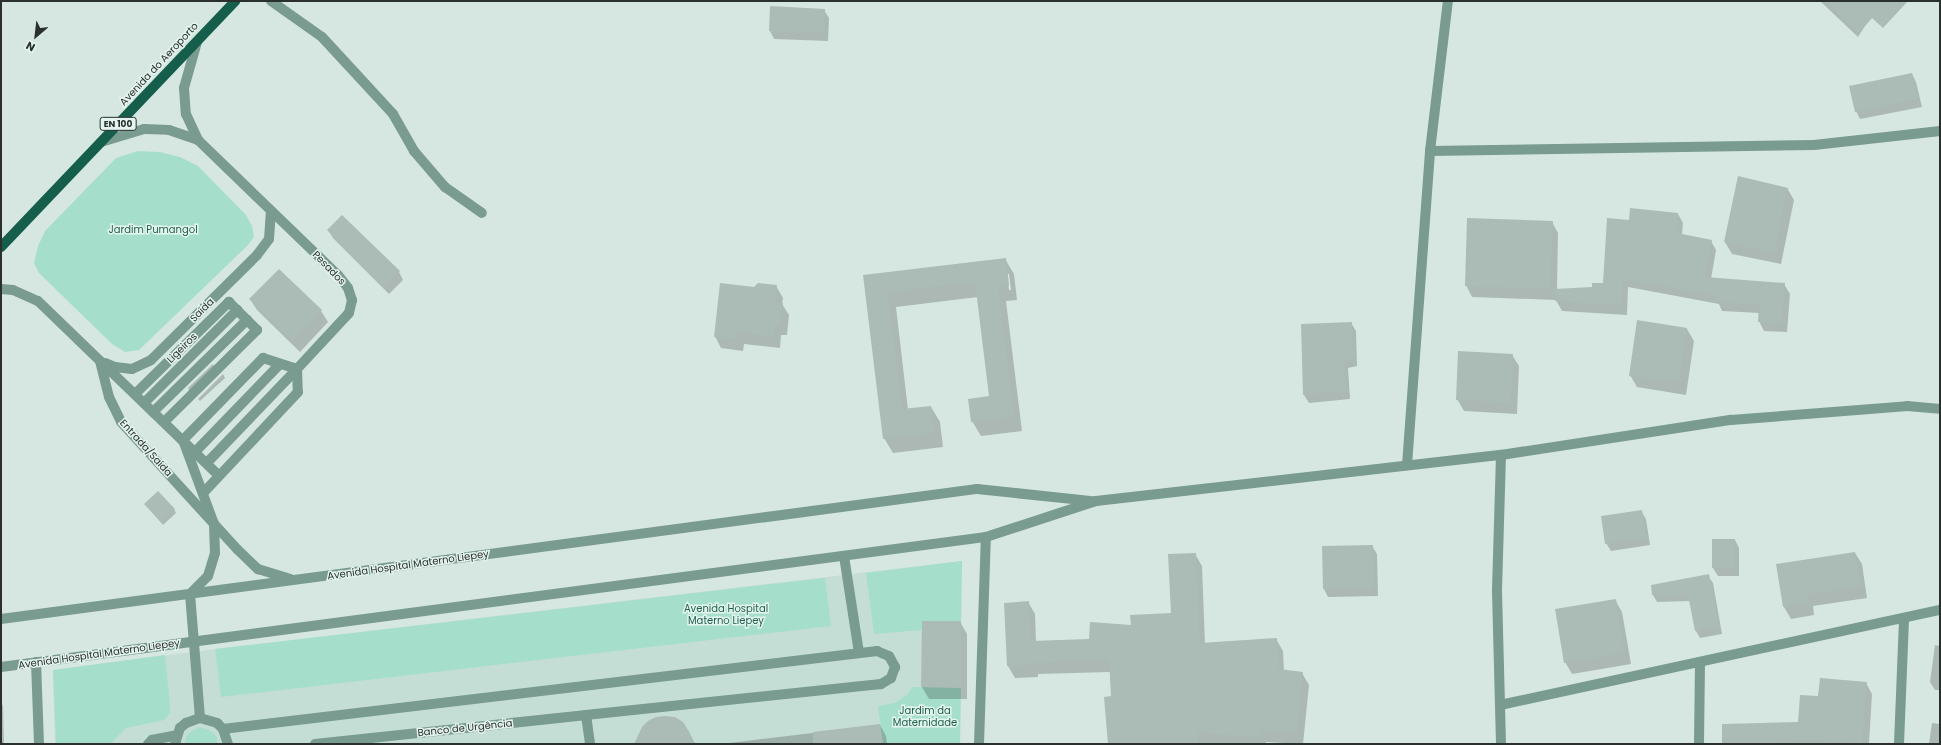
<!DOCTYPE html>
<html>
<head>
<meta charset="utf-8">
<style>
  body { margin:0 }
  #map { position:relative; width:1941px; height:745px; overflow:hidden; background:#d6e7e1; font-family:Poppins,sans-serif }
  div>[style] { position:absolute }
  .built>* { inset:0; background:#c5ded5 }
  .green>* { inset:0; background:#a5dfcb }
  .shadow>* { inset:0; background:#0003 }
  .building>* { inset:0; background:#abbbb5 }
  .minor>* { height:10px; margin:-5px; padding:0 5px; transform-origin:5px; border-radius:5px; background:#7a9b8f }
  .major>* { height:10px; margin:-5px; padding:0 5px; transform-origin:5px; border-radius:5px; background:#165e4c }
  span { translate:-50% -50%; white-space:nowrap; text-align:center; line-height:1.15; -webkit-text-stroke:3px #e4f4ee; paint-order:stroke }
  .shield-label span { padding:1px 3px; background:#e4f4ee; border:1px solid; border-radius:3px; -webkit-text-stroke-width:0 }
  .shield-label { font-size:9px; color:#29302d; font-weight:700 }
  .street-label { font-size:10px; color:#29302d }
  .park-label { font-size:10px; color:#1f5f4e }
  .frame { position:absolute; inset:0; border:2px solid #29302d; pointer-events:none }
  .north { position:absolute; left:16px; top:16px; width:40px; height:40px; -webkit-text-stroke:3px #e4f4ee; paint-order:stroke; rotate:208deg; font-size:11px; font-weight:700; line-height:16px; text-align:center; color:#29302d }
  .north::after { content:''; display:block; margin:auto; width:14px; height:18px; background:#29302d; clip-path:polygon(50% 0,100% 100%,50% 72%,0 100%) }
</style>
</head>
<body>
<div id="map">
  <div class="built">
    <i style="clip-path:polygon(962px 561px,960px 744px,55px 744px,53px 670px,215px 649px)"></i>
  </div>
  <div class="green">
    <i style="clip-path:polygon(138px 151px,160px 152px,180px 157px,198px 166px,246px 215px,252px 226px,254px 237px,247px 246px,139px 350px,125px 352px,112px 344px,39px 273px,34px 263px,38px 246px,45px 231px,116px 158px)"></i>
    <i style="clip-path:polygon(962px 561px,961px 621px,922px 621px,922px 630px,874px 634px,866px 573px)"></i>
    <i style="clip-path:polygon(825px 578px,831px 626px,221px 697px,215px 649px)"></i>
    <i style="clip-path:polygon(165px 655px,170px 706px,170px 713px,164px 720px,126px 728px,113px 741px,112px 744px,56px 744px,53px 670px)"></i>
    <i style="clip-path:polygon(912px 687px,961px 688px,960px 744px,883px 744px,878px 706px,895px 703px,908px 694px)"></i>
    <i style="clip-path:polygon(199px 727px,209px 730px,213px 733px,217px 737px,217px 744px,185px 744px,186px 737px,189px 733px)"></i>
  </div>
  <div class="shadow">
    <i style="clip-path:polygon(1820px 1px,1881px 1px,1858px 37px)"></i>
    <i style="clip-path:polygon(824px 10px,829px 18px,828px 41px,774px 39px,770px 31px)"></i>
    <i style="clip-path:polygon(1912px 74px,1916px 82px,1922px 107px,1860px 119px,1856px 111px)"></i>
    <i style="clip-path:polygon(1787px 188px,1794px 200px,1781px 264px,1732px 254px,1725px 242px)"></i>
    <i style="clip-path:polygon(1678px 214px,1683px 223px,1682px 235px,1711px 241px,1716px 250px,1711px 279px,1784px 284px,1790px 294px,1787px 332px,1764px 331px,1759px 321px,1759px 313px,1722px 311px,1719px 304px,1628px 287px,1627px 315px,1562px 311px,1556px 300px,1472px 297px,1466px 285px,1552px 222px,1558px 233px,1557px 290px,1593px 288px,1604px 284px,1630px 221px)"></i>
    <i style="clip-path:polygon(328px 230px,399px 272px,403px 280px,389px 294px,333px 238px)"></i>
    <i style="clip-path:polygon(evenodd,1005px 259px,1014px 274px,1017px 300px,1006px 301px,1022px 431px,981px 436px,972px 421px,990px 397px,978px 297px,896px 307px,908px 410px,931px 407px,940px 422px,943px 447px,893px 453px,884px 438px,864px 276px,1005px 259px,1007px 274px,1009px 274px,1011px 290px,1009px 290px,1007px 274px)"></i>
    <i style="clip-path:polygon(776px 286px,783px 298px,782px 304px,789px 315px,787px 335px,781px 335px,780px 348px,744px 344px,743px 351px,721px 348px,715px 336px)"></i>
    <i style="clip-path:polygon(250px 299px,321px 311px,328px 322px,300px 352px,257px 310px)"></i>
    <i style="clip-path:polygon(1351px 323px,1356px 331px,1357px 366px,1348px 368px,1350px 399px,1309px 403px,1304px 395px,1302px 325px)"></i>
    <i style="clip-path:polygon(1687px 329px,1694px 341px,1686px 395px,1637px 387px,1630px 375px)"></i>
    <i style="clip-path:polygon(1512px 355px,1519px 366px,1517px 414px,1464px 411px,1457px 399px)"></i>
    <i style="clip-path:polygon(213px 364px,215px 368px,190px 392px,188px 388px)"></i>
    <i style="clip-path:polygon(223px 374px,225px 378px,200px 401px,198px 399px)"></i>
    <i style="clip-path:polygon(145px 504px,174px 509px,176px 513px,163px 525px)"></i>
    <i style="clip-path:polygon(1641px 511px,1646px 519px,1650px 545px,1611px 551px,1606px 543px)"></i>
    <i style="clip-path:polygon(1713px 540px,1735px 540px,1739px 548px,1739px 576px,1718px 576px,1713px 568px)"></i>
    <i style="clip-path:polygon(1372px 546px,1377px 554px,1378px 596px,1328px 597px,1324px 589px)"></i>
    <i style="clip-path:polygon(1855px 553px,1862px 564px,1867px 598px,1813px 606px,1814px 615px,1791px 619px,1784px 607px,1777px 565px)"></i>
    <i style="clip-path:polygon(1195px 554px,1202px 566px,1205px 644px,1276px 639px,1283px 651px,1284px 671px,1302px 673px,1309px 685px,1303px 744px,1266px 742px,1266px 744px,1109px 744px,1105px 698px,1112px 697px,1110px 672px,1038px 674px,1038px 677px,1015px 678px,1008px 666px,1005px 604px,1028px 602px,1035px 614px,1036px 642px,1090px 640px,1172px 614px)"></i>
    <i style="clip-path:polygon(1708px 576px,1713px 583px,1722px 634px,1700px 638px,1696px 631px,1690px 601px,1657px 602px,1653px 595px)"></i>
    <i style="clip-path:polygon(1615px 600px,1622px 612px,1631px 664px,1572px 674px,1565px 662px)"></i>
    <i style="clip-path:polygon(923px 622px,960px 622px,967px 634px,967px 699px,929px 699px,922px 687px)"></i>
    <i style="clip-path:polygon(1935px 645px,1940px 646px,1940px 690px,1935px 690px,1930px 682px)"></i>
    <i style="clip-path:polygon(1866px 683px,1872px 694px,1869px 744px,1753px 744px,1799px 723px,1819px 697px)"></i>
    <i style="clip-path:polygon(1px 702px,3px 706px,4px 744px,1px 744px)"></i>
    <i style="clip-path:polygon(1932px 723px,1940px 724px,1940px 744px,1929px 744px)"></i>
    <i style="clip-path:polygon(880px 725px,886px 736px,887px 744px,721px 744px)"></i>
    <i style="clip-path:polygon(688px 730px,695px 744px,638px 744px)"></i>
  </div>
  <div class="building">
    <i style="clip-path:polygon(1825px 1px,1908px 1px,1883px 28px,1872px 18px,1859px 33px)"></i>
    <i style="clip-path:polygon(770px 6px,825px 9px,824px 33px,769px 31px)"></i>
    <i style="clip-path:polygon(1912px 73px,1918px 99px,1855px 112px,1849px 86px)"></i>
    <i style="clip-path:polygon(1738px 176px,1788px 188px,1774px 253px,1724px 242px)"></i>
    <i style="clip-path:polygon(1630px 208px,1678px 213px,1677px 233px,1712px 240px,1705px 277px,1785px 283px,1782px 323px,1758px 322px,1759px 305px,1716px 302px,1716px 296px,1623px 279px,1622px 306px,1555px 301px,1555px 289px,1592px 287px,1592px 283px,1603px 283px,1607px 218px,1629px 220px)"></i>
    <i style="clip-path:polygon(342px 215px,400px 271px,384px 286px,327px 230px)"></i>
    <i style="clip-path:polygon(1467px 218px,1553px 221px,1550px 289px,1465px 286px)"></i>
    <i style="clip-path:polygon(1006px 258px,1009px 285px,998px 286px,1014px 416px,971px 422px,968px 399px,989px 396px,975px 282px,888px 292px,902px 409px,931px 406px,935px 432px,883px 439px,863px 275px)"></i>
    <i style="clip-path:polygon(279px 269px,322px 310px,292px 340px,249px 299px)"></i>
    <i style="clip-path:polygon(720px 283px,754px 287px,758px 283px,777px 285px,775px 302px,783px 303px,780px 324px,775px 324px,773px 337px,737px 332px,737px 339px,714px 337px)"></i>
    <i style="clip-path:polygon(1637px 320px,1687px 328px,1679px 383px,1629px 376px)"></i>
    <i style="clip-path:polygon(1352px 322px,1354px 358px,1344px 360px,1346px 391px,1303px 395px,1301px 324px)"></i>
    <i style="clip-path:polygon(1458px 351px,1513px 354px,1511px 403px,1456px 400px)"></i>
    <i style="clip-path:polygon(158px 491px,175px 509px,161px 522px,144px 504px)"></i>
    <i style="clip-path:polygon(1642px 510px,1646px 538px,1605px 544px,1601px 516px)"></i>
    <i style="clip-path:polygon(1712px 539px,1735px 539px,1735px 568px,1712px 568px)"></i>
    <i style="clip-path:polygon(1373px 545px,1374px 589px,1323px 589px,1322px 546px)"></i>
    <i style="clip-path:polygon(1855px 552px,1861px 586px,1807px 595px,1808px 603px,1783px 607px,1776px 564px)"></i>
    <i style="clip-path:polygon(1196px 553px,1200px 643px,1277px 638px,1279px 669px,1303px 672px,1297px 734px,1260px 730px,1260px 737px,1197px 733px,1198px 743px,1108px 744px,1104px 697px,1111px 696px,1109px 660px,1032px 663px,1032px 665px,1007px 666px,1004px 603px,1029px 601px,1031px 641px,1089px 639px,1090px 622px,1131px 625px,1130px 615px,1171px 613px,1168px 554px)"></i>
    <i style="clip-path:polygon(1709px 574px,1719px 627px,1695px 631px,1688px 595px,1652px 595px,1651px 585px)"></i>
    <i style="clip-path:polygon(1616px 599px,1625px 653px,1564px 663px,1555px 609px)"></i>
    <i style="clip-path:polygon(922px 621px,961px 621px,961px 688px,921px 687px)"></i>
    <i style="clip-path:polygon(1820px 678px,1867px 682px,1862px 744px,1776px 738px,1776px 744px,1722px 744px,1722px 724px,1798px 722px,1800px 695px,1818px 696px)"></i>
    <i style="clip-path:polygon(665px 716px,675px 717px,683px 722px,688px 730px,694px 744px,634px 744px,642px 727px,648px 721px,656px 717px)"></i>
    <i style="clip-path:polygon(880px 724px,883px 744px,813px 744px,813px 732px)"></i>
  </div>
  <div class="minor">
    <i style="left:271px;top:1px;width:62px;rotate:35.2deg"></i>
    <i style="left:322px;top:37px;width:105px;rotate:47.3deg"></i>
    <i style="left:393px;top:114px;width:43px;rotate:60.4deg"></i>
    <i style="left:414px;top:151px;width:48px;rotate:49.3deg"></i>
    <i style="left:445px;top:187px;width:45px;rotate:35.1deg"></i>
    <i style="left:197px;top:42px;width:48px;rotate:105.8deg"></i>
    <i style="left:184px;top:88px;width:26px;rotate:86deg"></i>
    <i style="left:186px;top:114px;width:29px;rotate:65deg"></i>
    <i style="left:198px;top:140px;width:194px;rotate:44deg"></i>
    <i style="left:338px;top:275px;width:16px;rotate:52deg"></i>
    <i style="left:348px;top:288px;width:13px;rotate:72deg"></i>
    <i style="left:352px;top:300px;width:13px;rotate:103deg"></i>
    <i style="left:349px;top:313px;width:76px;rotate:132.9deg"></i>
    <i style="left:297px;top:369px;width:23px;rotate:88deg"></i>
    <i style="left:298px;top:392px;width:137px;rotate:133.2deg"></i>
    <i style="left:101px;top:142px;width:45px;rotate:-16.8deg"></i>
    <i style="left:144px;top:129px;width:25px;rotate:2deg"></i>
    <i style="left:169px;top:130px;width:31px;rotate:19deg"></i>
    <i style="left:1430px;top:151px;width:384px;rotate:-0.9deg"></i>
    <i style="left:1814px;top:145px;width:127px;rotate:-6.3deg"></i>
    <i style="left:1px;top:289px;width:12px;rotate:5deg"></i>
    <i style="left:13px;top:290px;width:27px;rotate:24deg"></i>
    <i style="left:38px;top:301px;width:250px;rotate:44deg"></i>
    <i style="left:100px;top:361px;width:37px;rotate:76deg"></i>
    <i style="left:109px;top:397px;width:28px;rotate:64deg"></i>
    <i style="left:121px;top:422px;width:173px;rotate:47.6deg"></i>
    <i style="left:238px;top:550px;width:28px;rotate:44deg"></i>
    <i style="left:258px;top:569px;width:34px;rotate:17deg"></i>
    <i style="left:105px;top:363px;width:11px;rotate:22deg"></i>
    <i style="left:115px;top:367px;width:17px;rotate:7deg"></i>
    <i style="left:132px;top:369px;width:21px;rotate:-25deg"></i>
    <i style="left:151px;top:360px;width:149px;rotate:-44.7deg"></i>
    <i style="left:257px;top:255px;width:20px;rotate:-53deg"></i>
    <i style="left:269px;top:239px;width:28px;rotate:-86deg"></i>
    <i style="left:135px;top:394px;width:132px;rotate:-44.4deg"></i>
    <i style="left:144px;top:403px;width:132px;rotate:-45deg"></i>
    <i style="left:153px;top:412px;width:132px;rotate:-44.4deg"></i>
    <i style="left:164px;top:422px;width:131px;rotate:-44.7deg"></i>
    <i style="left:257px;top:330px;width:40px;rotate:-135deg"></i>
    <i style="left:183px;top:440px;width:115px;rotate:-45.7deg"></i>
    <i style="left:263px;top:358px;width:36px;rotate:18deg"></i>
    <i style="left:297px;top:369px;width:130px;rotate:133.8deg"></i>
    <i style="left:195px;top:452px;width:122px;rotate:-46deg"></i>
    <i style="left:1407px;top:465px;width:315px;rotate:-85.8deg"></i>
    <i style="left:1430px;top:151px;width:151px;rotate:-83.2deg"></i>
    <i style="left:844px;top:556px;width:98px;rotate:81.2deg"></i>
    <i style="left:1px;top:619px;width:985px;rotate:-7.59deg"></i>
    <i style="left:977px;top:489px;width:116px;rotate:6deg"></i>
    <i style="left:36px;top:662px;width:82px;rotate:87.9deg"></i>
    <i style="left:1px;top:667px;width:994px;rotate:-7.52deg"></i>
    <i style="left:986px;top:537px;width:116px;rotate:-18.1deg"></i>
    <i style="left:1096px;top:501px;width:408px;rotate:-6.5deg"></i>
    <i style="left:1501px;top:455px;width:233px;rotate:-8.7deg"></i>
    <i style="left:1731px;top:420px;width:177px;rotate:-4.5deg"></i>
    <i style="left:1907px;top:406px;width:33px;rotate:5deg"></i>
    <i style="left:1500px;top:705px;width:450px;rotate:-12.2deg"></i>
    <i style="left:200px;top:718px;width:18px;rotate:16deg"></i>
    <i style="left:217px;top:723px;width:8px;rotate:45deg"></i>
    <i style="left:223px;top:729px;width:16px;rotate:72deg"></i>
    <i style="left:223px;top:729px;width:659px;rotate:-6.8deg"></i>
    <i style="left:877px;top:651px;width:13px;rotate:23deg"></i>
    <i style="left:889px;top:656px;width:13px;rotate:61deg"></i>
    <i style="left:895px;top:667px;width:12px;rotate:110deg"></i>
    <i style="left:891px;top:678px;width:12px;rotate:149deg"></i>
    <i style="left:881px;top:684px;width:297px;rotate:174deg"></i>
    <i style="left:148px;top:744px;width:6px;rotate:-45deg"></i>
    <i style="left:152px;top:740px;width:25px;rotate:-11deg"></i>
    <i style="left:175px;top:744px;width:17px;rotate:-73deg"></i>
    <i style="left:180px;top:728px;width:8px;rotate:-40deg"></i>
    <i style="left:186px;top:723px;width:15px;rotate:-20deg"></i>
    <i style="left:200px;top:718px;width:124px;rotate:-94.6deg"></i>
    <i style="left:190px;top:594px;width:25px;rotate:-45deg"></i>
    <i style="left:208px;top:576px;width:24px;rotate:-73deg"></i>
    <i style="left:215px;top:553px;width:29px;rotate:-92deg"></i>
    <i style="left:214px;top:524px;width:90px;rotate:-110.3deg"></i>
    <i style="left:315px;top:744px;width:273px;rotate:-6.1deg"></i>
    <i style="left:586px;top:715px;width:29px;rotate:82deg"></i>
    <i style="left:979px;top:744px;width:207px;rotate:-88.1deg"></i>
    <i style="left:1501px;top:744px;width:154px;rotate:-91.5deg"></i>
    <i style="left:1497px;top:590px;width:135px;rotate:-88.3deg"></i>
    <i style="left:1699px;top:744px;width:82px;rotate:-89.3deg"></i>
    <i style="left:1899px;top:744px;width:126px;rotate:-87.7deg"></i>
  </div>
  <div class="major">
    <i style="left:1px;top:247px;width:340px;rotate:-46.4deg"></i>
  </div>
  <div class="shield-label">
    <span style="left:118px;top:124px">EN 100</span>
  </div>
  <div class="street-label">
    <span style="left:159px;top:64px;rotate:-47deg">Avenida do Aeroporto</span>
    <span style="left:329px;top:268px;rotate:46deg">Pesados</span>
    <span style="left:202px;top:310px;rotate:-45deg">Saída</span>
    <span style="left:182px;top:348px;rotate:-45deg">Ligeiros</span>
    <span style="left:146px;top:448px;rotate:48deg">Entrada/Saída</span>
    <span style="left:408px;top:565px;rotate:-8deg">Avenida Hospital Materno Liepey</span>
    <span style="left:99px;top:654px;rotate:-8deg">Avenida Hospital Materno Liepey</span>
    <span style="left:465px;top:728px;rotate:-6deg">Banco de Urgência</span>
  </div>
  <div class="park-label">
    <span style="left:153px;top:230px">Jardim Pumangol</span>
    <span style="left:726px;top:614px">Avenida Hospital<br>Materno Liepey</span>
    <span style="left:925px;top:716px">Jardim da<br>Maternidade</span>
  </div>
  <div class="frame"></div>
  <div class="north">N</div>
</div>
</body>
</html>
